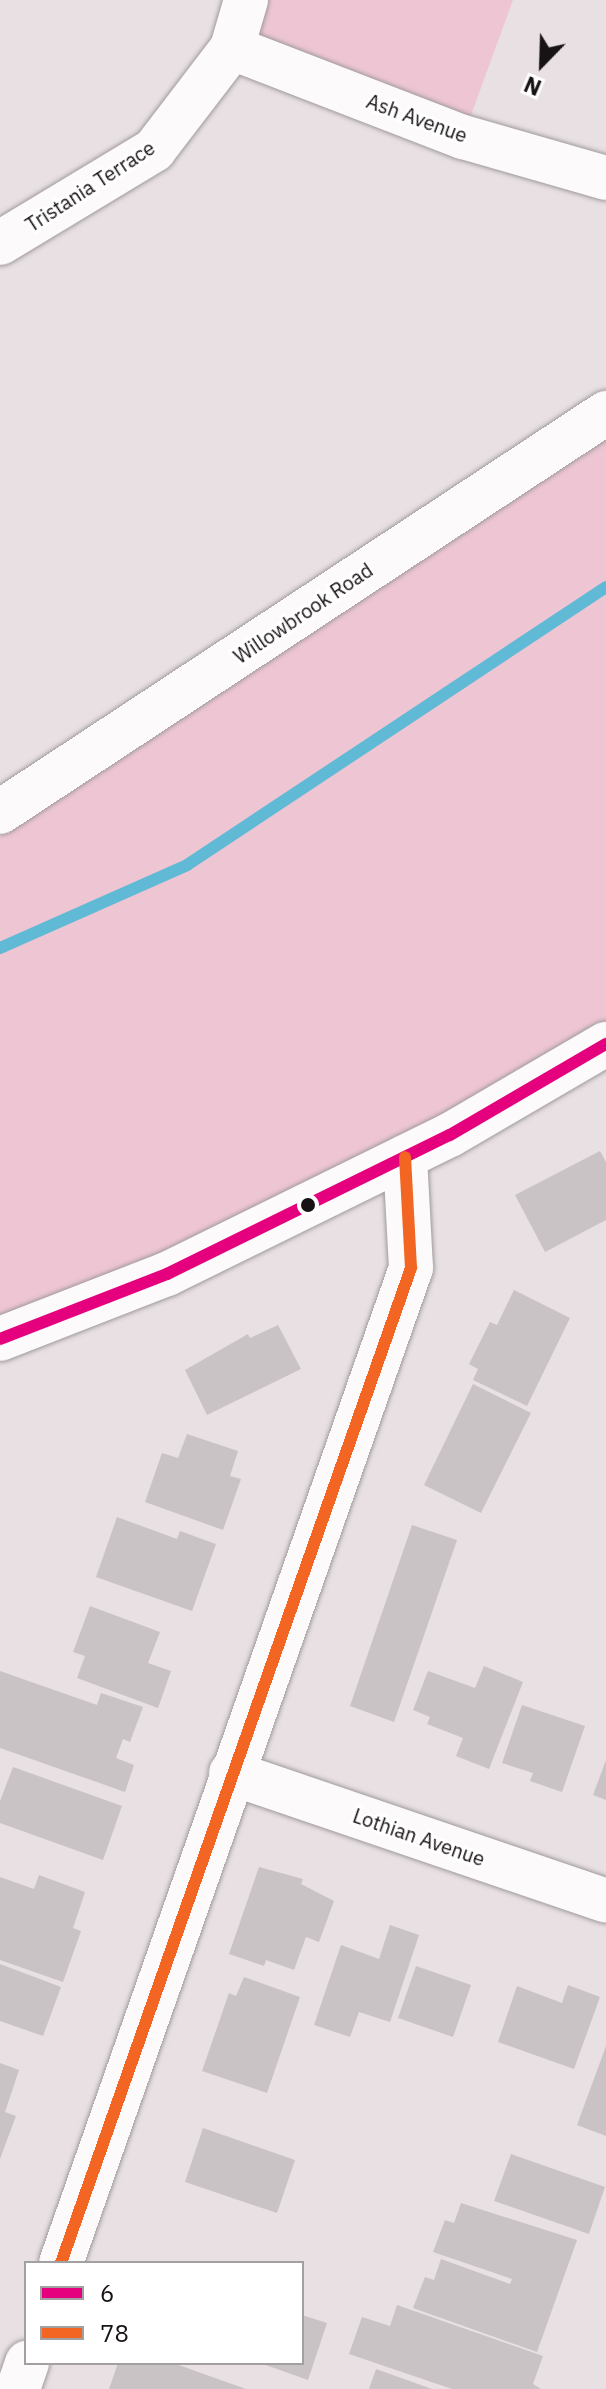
<!DOCTYPE html>
<html>
<head>
<meta charset="utf-8">
<style>
  body { margin:0 }
  #map { position:relative; width:606px; height:2389px; overflow:hidden; background:#e8e0e2; font-family:"IBM Plex Sans",sans-serif }
  div>[style] { position:absolute }
  .green>* { inset:0; background:#eec6d3 }
  .stream>* { height:12px; margin:-6px; padding:0 6px; transform-origin:6px; border-radius:6px; background:#60bad5 }
  .building>* { inset:0; background:#c9c3c5 }
  .roads { filter:drop-shadow(0 0 2px #a09a9c) drop-shadow(0 0 2px #a09a9c) }
  .minor>* { height:44px; margin:-22px; padding:0 22px; transform-origin:22px; border-radius:22px; background:#fcfafb }
  .bus-1>* { height:12px; margin:-6px; padding:0 6px; transform-origin:6px; border-radius:6px; background:#e5007d }
  .bus-2>* { height:12px; margin:-6px; padding:0 6px; transform-origin:6px; border-radius:6px; background:#f26522 }
  .dots>* { width:22px; height:22px; translate:-50% -50%; box-sizing:border-box; border:4px solid #fff; border-radius:50% }
  span { translate:-50% -50%; white-space:nowrap; text-align:center; line-height:1.15; -webkit-text-stroke:6px #fff; paint-order:stroke }
  .street-label { font-size:20px; color:#171214 }
  .legend { position:absolute; left:24px; top:2261px; width:280px; height:104px; box-sizing:border-box; background:#fff; border:2px solid #a2a0a1; margin:0; padding:10px 14px; list-style:none; font-size:24px; color:#171214 }
  .legend li { display:flex; align-items:center; gap:16px; height:40px }
  .legend b { width:40px; border:2px solid #a2a0a1 }
  .north { position:absolute; left:502px; top:24px; width:80px; height:80px; -webkit-text-stroke:6px #fff; paint-order:stroke; rotate:203deg; font-size:22px; font-weight:700; line-height:32px; text-align:center; color:#171214 }
  .north::after { content:''; display:block; margin:auto; width:28px; height:36px; background:#171214; clip-path:polygon(50% 0,100% 100%,50% 72%,0 100%) }
</style>
</head>
<body>
<div id="map">
  <div class="green">
    <i style="clip-path:polygon(246px 0,513px 0,463px 137px,232px 48px)"></i>
    <i style="clip-path:polygon(606px 437px,606px 1029px,405px 1157px,0 1329px,0 837px)"></i>
  </div>
  <div class="stream">
    <i style="left:0;top:948px;width:205px;rotate:-23.9deg"></i>
    <i style="left:187px;top:865px;width:503px;rotate:-33.56deg"></i>
  </div>
  <div class="building">
    <i style="clip-path:polygon(600px 1151px,606px 1162px,606px 1220px,545px 1252px,515px 1195px)"></i>
    <i style="clip-path:polygon(514px 1290px,570px 1318px,527px 1406px,473px 1380px,478px 1369px,469px 1364px,490px 1322px,497px 1325px)"></i>
    <i style="clip-path:polygon(278px 1325px,301px 1369px,207px 1415px,185px 1370px,248px 1334px,250px 1338px)"></i>
    <i style="clip-path:polygon(473px 1384px,531px 1413px,481px 1513px,424px 1485px)"></i>
    <i style="clip-path:polygon(187px 1434px,238px 1451px,230px 1476px,241px 1479px,223px 1530px,145px 1502px,162px 1453px,178px 1458px)"></i>
    <i style="clip-path:polygon(117px 1517px,177px 1539px,180px 1531px,216px 1544px,192px 1611px,96px 1577px)"></i>
    <i style="clip-path:polygon(412px 1525px,457px 1540px,394px 1722px,350px 1706px)"></i>
    <i style="clip-path:polygon(90px 1606px,160px 1632px,148px 1663px,171px 1671px,158px 1708px,77px 1678px,85px 1656px,73px 1652px)"></i>
    <i style="clip-path:polygon(484px 1666px,523px 1682px,489px 1769px,456px 1756px,463px 1738px,427px 1724px,430px 1717px,413px 1710px,428px 1671px,475px 1688px)"></i>
    <i style="clip-path:polygon(0 1671px,97px 1705px,101px 1693px,143px 1707px,130px 1742px,123px 1739px,116px 1758px,134px 1765px,125px 1792px,0 1748px)"></i>
    <i style="clip-path:polygon(522px 1705px,585px 1726px,562px 1792px,530px 1781px,533px 1773px,502px 1763px)"></i>
    <i style="clip-path:polygon(606px 1760px,606px 1800px,593px 1795px)"></i>
    <i style="clip-path:polygon(13px 1767px,122px 1806px,103px 1860px,0 1823px,0 1801px)"></i>
    <i style="clip-path:polygon(259px 1867px,303px 1879px,301px 1884px,334px 1901px,319px 1942px,306px 1937px,294px 1970px,266px 1960px,264px 1966px,229px 1954px)"></i>
    <i style="clip-path:polygon(39px 1875px,85px 1892px,73px 1928px,81px 1931px,63px 1982px,0 1960px,0 1877px,34px 1889px)"></i>
    <i style="clip-path:polygon(390px 1925px,419px 1935px,390px 2022px,359px 2012px,350px 2037px,314px 2025px,341px 1945px,379px 1959px)"></i>
    <i style="clip-path:polygon(0 1964px,61px 1987px,43px 2036px,0 2021px)"></i>
    <i style="clip-path:polygon(416px 1966px,471px 1985px,453px 2037px,398px 2018px)"></i>
    <i style="clip-path:polygon(244px 1977px,300px 1997px,267px 2093px,202px 2071px,229px 1993px,236px 1996px)"></i>
    <i style="clip-path:polygon(568px 1985px,600px 1997px,574px 2069px,498px 2042px,517px 1986px,562px 2003px)"></i>
    <i style="clip-path:polygon(606px 2046px,606px 2136px,577px 2125px)"></i>
    <i style="clip-path:polygon(0 2063px,19px 2070px,5px 2112px,16px 2116px,0 2159px)"></i>
    <i style="clip-path:polygon(203px 2128px,295px 2160px,277px 2213px,185px 2182px)"></i>
    <i style="clip-path:polygon(511px 2154px,605px 2187px,589px 2234px,494px 2201px)"></i>
    <i style="clip-path:polygon(461px 2203px,577px 2240px,537px 2352px,413px 2308px,425px 2277px,434px 2280px,441px 2259px,510px 2284px,512px 2279px,433px 2252px,445px 2220px,454px 2223px)"></i>
    <i style="clip-path:polygon(397px 2305px,543px 2356px,533px 2384px,541px 2389px,452px 2389px,349px 2354px,362px 2317px,390px 2326px)"></i>
    <i style="clip-path:polygon(302px 2315px,327px 2323px,308px 2380px,260px 2363px,302px 2363px)"></i>
    <i style="clip-path:polygon(118px 2363px,173px 2363px,246px 2389px,109px 2389px)"></i>
    <i style="clip-path:polygon(376px 2369px,432px 2389px,369px 2389px)"></i>
  </div>
  <div class="roads">
    <div class="minor">
      <i style="left:232px;top:48px;width:248px;rotate:21.1deg"></i>
      <i style="left:463px;top:137px;width:149px;rotate:16deg"></i>
      <i style="left:0;top:243px;width:180px;rotate:-31.1deg"></i>
      <i style="left:154px;top:150px;width:128px;rotate:-52.6deg"></i>
      <i style="left:232px;top:48px;width:50px;rotate:-73.7deg"></i>
      <i style="left:0;top:812px;width:726px;rotate:-33.36deg"></i>
      <i style="left:0;top:1339px;width:179px;rotate:-21.3deg"></i>
      <i style="left:167px;top:1274px;width:315px;rotate:-26.2deg"></i>
      <i style="left:450px;top:1135px;width:181px;rotate:-30.3deg"></i>
      <i style="left:231px;top:1773px;width:396px;rotate:18.8deg"></i>
      <i style="left:61px;top:2263px;width:1055px;rotate:-70.62deg"></i>
      <i style="left:411px;top:1268px;width:111px;rotate:-93.1deg"></i>
      <i style="left:18px;top:2389px;width:28px;rotate:-71deg"></i>
    </div>
  </div>
  <div class="bus-1">
    <i style="left:0;top:1339px;width:179px;rotate:-21.3deg"></i>
    <i style="left:167px;top:1274px;width:315px;rotate:-26.2deg"></i>
    <i style="left:450px;top:1135px;width:181px;rotate:-30.3deg"></i>
  </div>
  <div class="bus-2">
    <i style="left:61px;top:2263px;width:1055px;rotate:-70.62deg"></i>
    <i style="left:411px;top:1268px;width:111px;rotate:-93.1deg"></i>
  </div>
  <div class="dots">
    <i style="left:308px;top:1205px;background:#171214"></i>
  </div>
  <div class="street-label">
    <span style="left:417px;top:118px;rotate:20deg">Ash Avenue</span>
    <span style="left:90px;top:186px;rotate:-33deg">Tristania Terrace</span>
    <span style="left:303px;top:613px;rotate:-34deg">Willowbrook Road</span>
    <span style="left:419px;top:1837px;rotate:19deg">Lothian Avenue</span>
  </div>
  <ul class="legend">
  <li><b style="height:10px;background:#e5007d"></b>6</li>
  <li><b style="height:10px;background:#f26522"></b>78</li>
  </ul>
  <div class="north">N</div>
</div>
</body>
</html>
